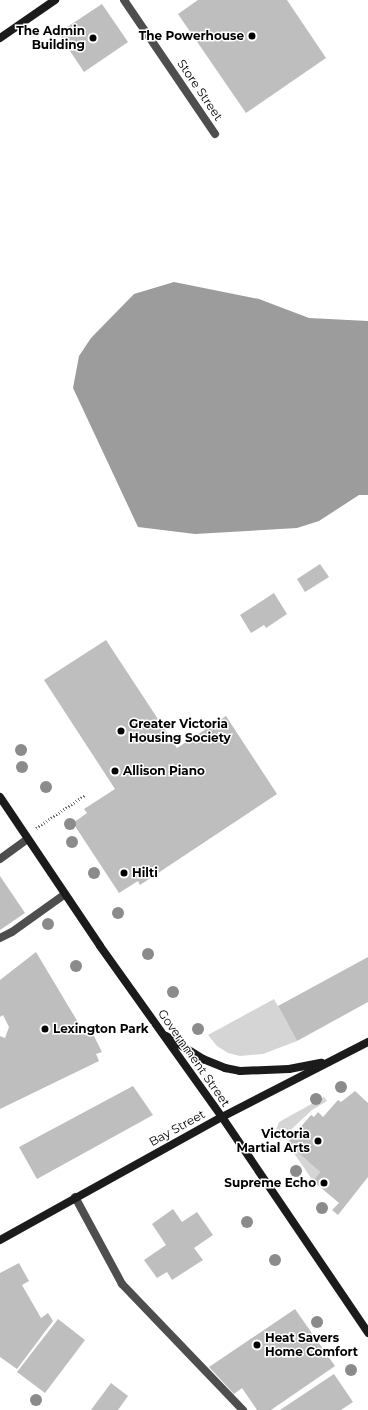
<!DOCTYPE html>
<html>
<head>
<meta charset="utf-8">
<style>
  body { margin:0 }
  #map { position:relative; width:368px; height:1410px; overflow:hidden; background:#fff; font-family:Montserrat,sans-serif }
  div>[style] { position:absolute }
  .green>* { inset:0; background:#d5d5d5 }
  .water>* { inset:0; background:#9c9c9c }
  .building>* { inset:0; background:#bebebe }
  .path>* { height:2.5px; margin-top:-1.25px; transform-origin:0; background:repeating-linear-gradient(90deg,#707070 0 1px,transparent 0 3px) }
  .lane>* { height:8px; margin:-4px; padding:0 4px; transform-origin:4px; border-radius:4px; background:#4e4e4e }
  .street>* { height:8px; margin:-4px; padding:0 4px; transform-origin:4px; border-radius:4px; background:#4e4e4e }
  .secondary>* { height:8px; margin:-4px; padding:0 4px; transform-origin:4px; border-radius:4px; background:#1b1b1b }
  .trees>* { width:12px; height:12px; margin:-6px; border-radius:50%; background:#8b8b8b }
  .dots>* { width:11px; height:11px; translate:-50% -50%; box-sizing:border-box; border:2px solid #fff; border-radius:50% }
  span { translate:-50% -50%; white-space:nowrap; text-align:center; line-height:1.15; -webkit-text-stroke:3px #fff; paint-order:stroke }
  .poi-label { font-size:12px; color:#000; font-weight:700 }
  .right { translate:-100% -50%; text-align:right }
  .left { translate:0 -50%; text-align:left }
  .street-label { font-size:12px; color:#000 }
</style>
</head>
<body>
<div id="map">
  <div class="green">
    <i style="clip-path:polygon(274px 999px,297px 1041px,263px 1054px,240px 1056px,228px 1053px,217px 1046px,208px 1035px)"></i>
    <i style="clip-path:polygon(324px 1097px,327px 1101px,312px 1110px,280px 1140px,276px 1130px,279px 1122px)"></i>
    <i style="clip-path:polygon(287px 1143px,320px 1172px,313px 1181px)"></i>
  </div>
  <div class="water">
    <i style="clip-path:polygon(174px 282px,259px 299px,309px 318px,368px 321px,368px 495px,359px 495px,319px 521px,297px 528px,195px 534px,138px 527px,73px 388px,79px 356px,91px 338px,134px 294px)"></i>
  </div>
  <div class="building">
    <i style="clip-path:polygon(198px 0,287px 0,326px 58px,246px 113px,178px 14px)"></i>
    <i style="clip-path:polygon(102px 4px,128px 42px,84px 72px,58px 33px)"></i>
    <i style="clip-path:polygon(320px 564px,329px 577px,305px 592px,297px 579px)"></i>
    <i style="clip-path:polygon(274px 593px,287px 614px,266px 628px,264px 625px,251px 633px,240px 615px)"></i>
    <i style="clip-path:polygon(106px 640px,177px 748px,226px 716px,277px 794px,140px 885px,138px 881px,119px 893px,73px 823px,87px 813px,84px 809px,115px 789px,44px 680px)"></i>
    <i style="clip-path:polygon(0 876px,25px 913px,0 930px)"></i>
    <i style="clip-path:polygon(36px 952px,85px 1034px,92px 1032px,102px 1052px,96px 1054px,99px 1061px,0 1109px,0 1036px,5px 1038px,9px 1027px,3px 1015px,0 1017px,0 980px)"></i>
    <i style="clip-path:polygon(368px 957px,368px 1002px,297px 1041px,278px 1006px)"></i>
    <i style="clip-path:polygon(133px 1086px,153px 1115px,37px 1179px,19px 1147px)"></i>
    <i style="clip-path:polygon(355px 1091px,368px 1103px,368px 1177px,338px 1215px,332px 1210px,339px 1203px,313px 1181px,320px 1172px,287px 1143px,311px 1115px,314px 1117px,318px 1112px,323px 1117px,338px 1100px,341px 1102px)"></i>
    <i style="clip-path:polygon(173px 1209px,182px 1222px,197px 1212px,213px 1235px,194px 1248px,203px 1260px,172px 1280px,167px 1272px,157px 1278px,144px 1260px,166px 1245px,152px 1224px)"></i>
    <i style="clip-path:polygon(19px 1263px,29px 1281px,22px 1285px,41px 1318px,48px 1313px,53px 1321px,17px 1369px,0 1357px,0 1273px)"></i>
    <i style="clip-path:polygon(295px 1309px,335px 1366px,271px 1410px,257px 1410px,242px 1388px,234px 1394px,209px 1367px)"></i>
    <i style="clip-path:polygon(58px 1319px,85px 1340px,45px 1393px,17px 1372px)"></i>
    <i style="clip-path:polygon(334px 1374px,353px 1402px,341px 1410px,280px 1410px)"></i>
    <i style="clip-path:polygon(111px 1383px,128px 1396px,118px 1410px,91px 1410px)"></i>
  </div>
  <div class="path">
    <i style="left:36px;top:828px;width:59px;rotate:-34deg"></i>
  </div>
  <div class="lane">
    <i style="left:0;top:859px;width:34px;rotate:-36deg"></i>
    <i style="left:0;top:938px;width:13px;rotate:-27deg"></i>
    <i style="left:12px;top:932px;width:65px;rotate:-35.6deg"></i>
    <i style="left:75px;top:1197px;width:99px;rotate:61.6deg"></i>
    <i style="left:122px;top:1284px;width:175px;rotate:46.2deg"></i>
  </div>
  <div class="street">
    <i style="left:124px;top:0;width:162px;rotate:55.8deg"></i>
  </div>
  <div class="secondary">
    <i style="left:0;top:38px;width:67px;rotate:-34.6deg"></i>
    <i style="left:0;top:797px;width:179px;rotate:56.1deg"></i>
    <i style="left:100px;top:946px;width:210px;rotate:54.5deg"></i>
    <i style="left:222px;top:1117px;width:261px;rotate:55.9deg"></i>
    <i style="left:166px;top:1036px;width:44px;rotate:31.9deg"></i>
    <i style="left:203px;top:1059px;width:24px;rotate:22deg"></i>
    <i style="left:225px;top:1068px;width:15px;rotate:11deg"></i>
    <i style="left:240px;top:1071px;width:49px;rotate:-2.3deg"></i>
    <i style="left:289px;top:1069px;width:33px;rotate:-11deg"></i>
    <i style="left:0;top:1240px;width:254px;rotate:-29deg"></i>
    <i style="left:222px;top:1117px;width:164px;rotate:-27.2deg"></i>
  </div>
  <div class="trees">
    <i style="left:21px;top:750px"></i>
    <i style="left:22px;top:767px"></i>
    <i style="left:46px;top:787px"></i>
    <i style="left:70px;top:824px"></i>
    <i style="left:72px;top:842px"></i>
    <i style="left:94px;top:873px"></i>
    <i style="left:118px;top:913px"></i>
    <i style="left:48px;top:924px"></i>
    <i style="left:148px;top:954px"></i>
    <i style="left:76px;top:966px"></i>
    <i style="left:173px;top:992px"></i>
    <i style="left:198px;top:1029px"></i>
    <i style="left:341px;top:1087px"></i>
    <i style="left:316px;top:1099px"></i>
    <i style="left:296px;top:1171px"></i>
    <i style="left:322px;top:1208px"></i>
    <i style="left:247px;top:1222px"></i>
    <i style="left:275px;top:1260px"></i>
    <i style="left:317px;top:1322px"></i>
    <i style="left:351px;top:1370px"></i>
    <i style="left:36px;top:1400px"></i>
  </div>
  <div class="dots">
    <i style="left:252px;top:36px;background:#000"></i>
    <i style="left:93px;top:38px;background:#000"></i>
    <i style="left:121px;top:731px;background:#000"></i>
    <i style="left:115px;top:771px;background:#000"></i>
    <i style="left:124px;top:873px;background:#000"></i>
    <i style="left:45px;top:1029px;background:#000"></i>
    <i style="left:318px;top:1141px;background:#000"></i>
    <i style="left:324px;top:1183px;background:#000"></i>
    <i style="left:257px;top:1345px;background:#000"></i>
  </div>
  <div class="poi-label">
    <span class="right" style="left:85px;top:38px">The Admin<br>Building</span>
    <span class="right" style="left:244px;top:36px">The Powerhouse</span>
    <span class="left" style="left:129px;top:731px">Greater Victoria<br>Housing Society</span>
    <span class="left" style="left:123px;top:771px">Allison Piano</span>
    <span class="left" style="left:132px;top:873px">Hilti</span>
    <span class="left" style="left:53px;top:1029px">Lexington Park</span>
    <span class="right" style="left:310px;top:1141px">Victoria<br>Martial Arts</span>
    <span class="right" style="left:316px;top:1183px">Supreme Echo</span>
    <span class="left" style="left:265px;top:1345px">Heat Savers<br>Home Comfort</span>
  </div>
  <div class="street-label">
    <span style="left:200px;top:90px;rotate:56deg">Store Street</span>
    <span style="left:194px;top:1058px;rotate:55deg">Government Street</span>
    <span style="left:177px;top:1128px;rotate:-29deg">Bay Street</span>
  </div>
</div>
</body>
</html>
